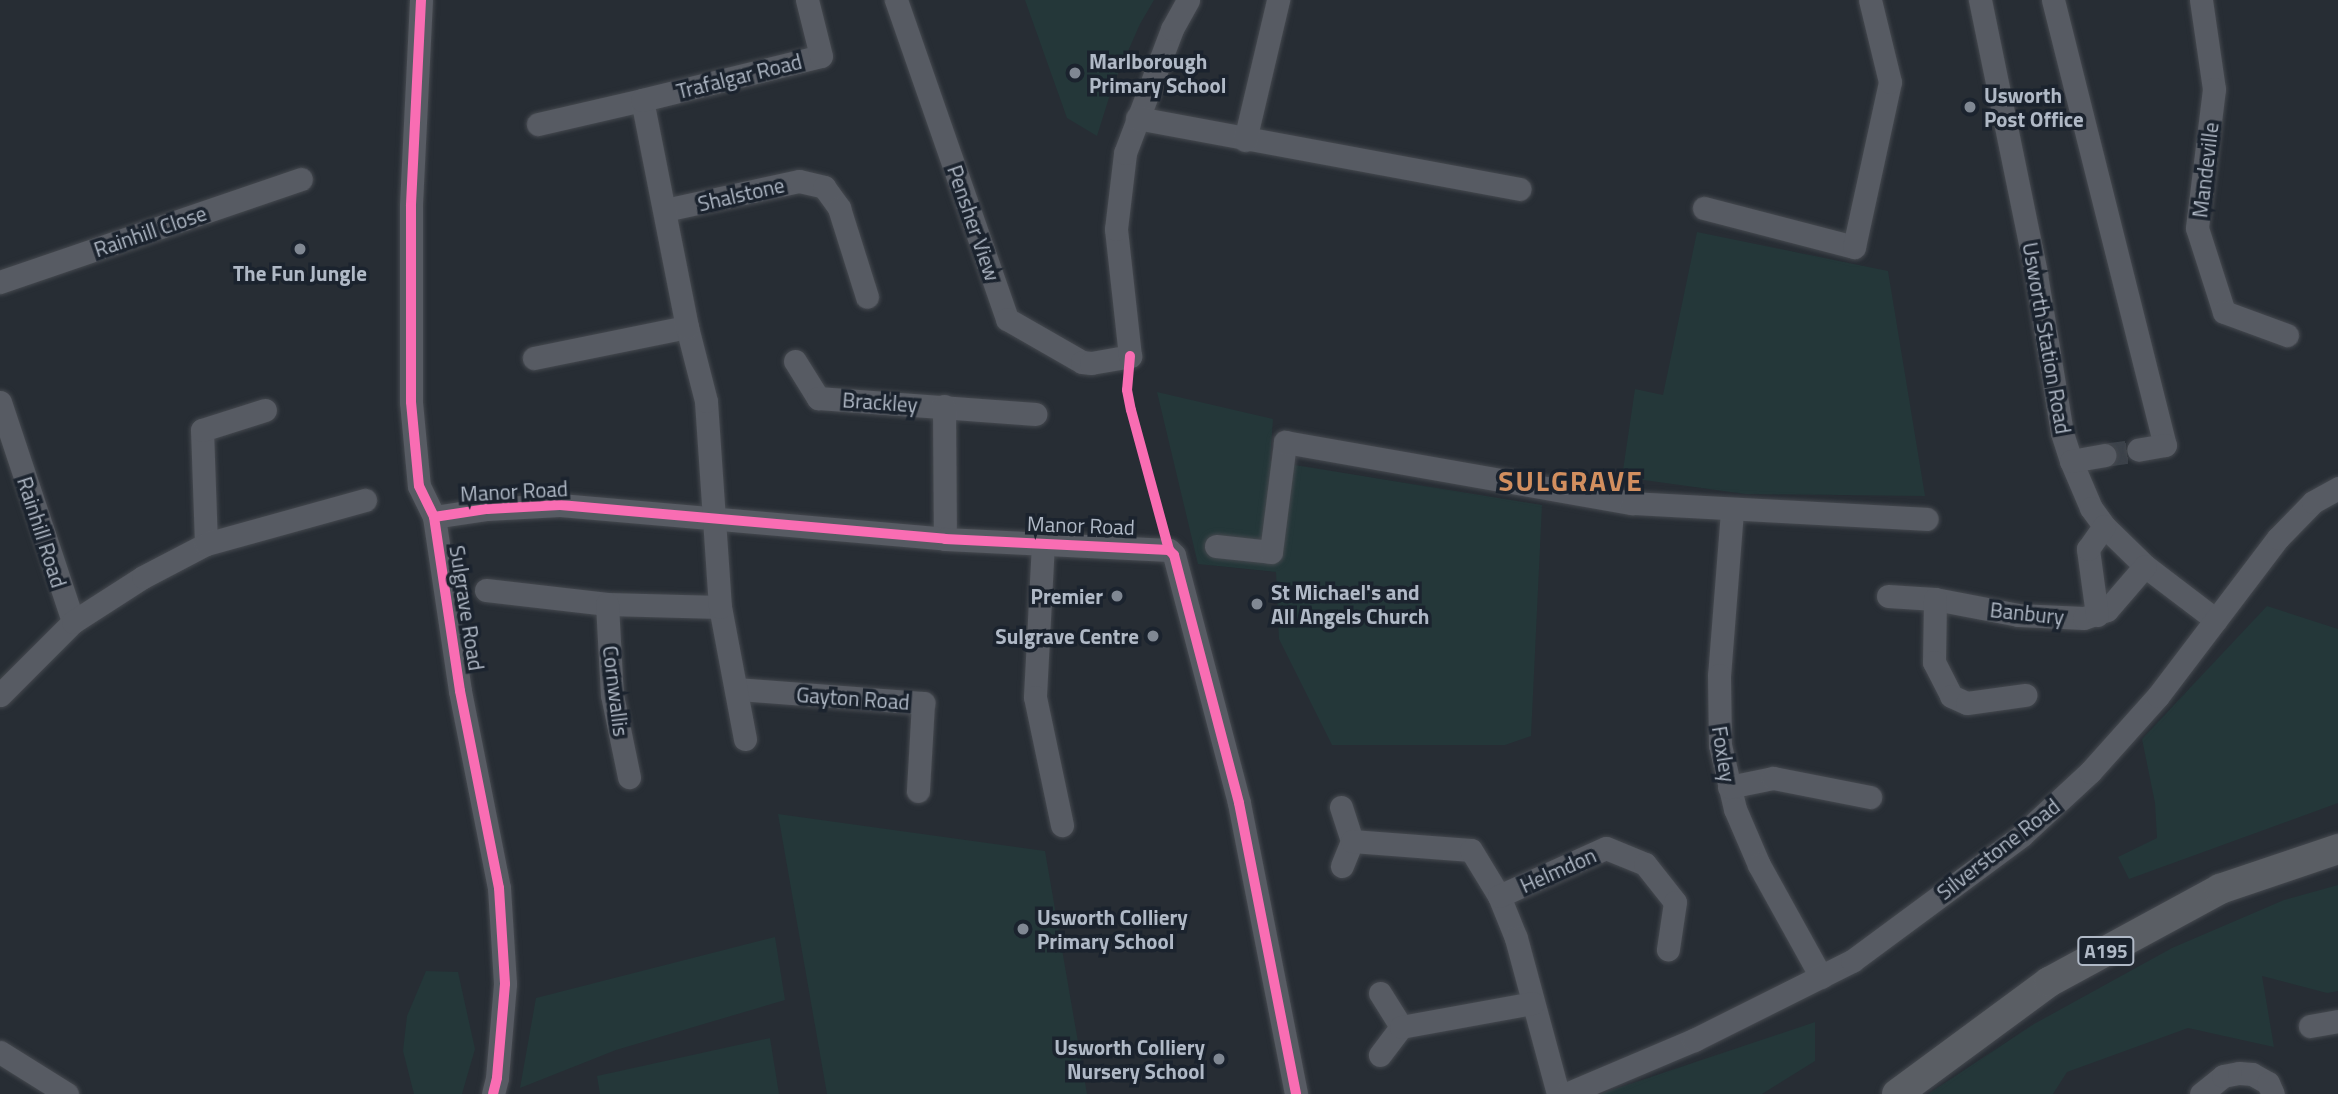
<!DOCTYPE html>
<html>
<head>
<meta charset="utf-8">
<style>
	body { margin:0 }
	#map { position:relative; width:2338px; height:1094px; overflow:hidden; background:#272d34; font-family:"Titillium Web",sans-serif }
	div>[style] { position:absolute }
	.green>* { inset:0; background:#243739 }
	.minor-tunnel>* { height:23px; margin-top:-11.5px; transform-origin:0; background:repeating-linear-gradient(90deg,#3c424a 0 23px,transparent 0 34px) }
	.roads { filter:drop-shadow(0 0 2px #45494f) drop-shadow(0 0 2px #45494f) }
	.minor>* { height:23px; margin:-11.5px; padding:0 11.5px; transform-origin:11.5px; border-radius:11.5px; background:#575b63 }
	.major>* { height:30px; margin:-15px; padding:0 15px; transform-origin:15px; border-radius:15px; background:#5a5e64 }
	.cycleway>* { height:10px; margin:-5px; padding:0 5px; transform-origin:5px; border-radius:5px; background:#f96db3 }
	.dots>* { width:19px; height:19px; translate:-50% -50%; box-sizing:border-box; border:4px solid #1b232e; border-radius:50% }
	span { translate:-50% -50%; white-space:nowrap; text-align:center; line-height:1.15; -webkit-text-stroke:7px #1b232e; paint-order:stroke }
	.shield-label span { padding:2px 5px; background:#1b232e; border:2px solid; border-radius:5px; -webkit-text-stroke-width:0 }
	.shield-label { font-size:19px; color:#b0b9c6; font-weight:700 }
	.poi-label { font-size:21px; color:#b0b9c6; font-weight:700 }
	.left { translate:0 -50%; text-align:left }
	.right { translate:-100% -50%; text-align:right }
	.street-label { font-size:21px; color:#b0b9c6 }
	.district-label { font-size:28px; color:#d28f5f; font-weight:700; letter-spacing:2px }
</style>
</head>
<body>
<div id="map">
	<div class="green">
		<i style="clip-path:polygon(1025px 0,1154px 0,1140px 24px,1113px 85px,1097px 136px,1067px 118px)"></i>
		<i style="clip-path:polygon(1697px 232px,1888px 271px,1925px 496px,1745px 494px,1622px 477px,1635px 389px,1663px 395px)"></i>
		<i style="clip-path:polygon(1157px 392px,1273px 419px,1270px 461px,1542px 505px,1531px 736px,1505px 745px,1332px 745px,1279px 639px,1276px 572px,1198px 564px)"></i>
		<i style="clip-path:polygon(2267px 606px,2338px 629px,2338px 803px,2129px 879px,2118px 857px,2157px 838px,2155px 803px,2142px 739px)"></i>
		<i style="clip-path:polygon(778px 814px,1045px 851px,1087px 1094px,827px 1094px)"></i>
		<i style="clip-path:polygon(2338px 885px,2338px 991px,2327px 993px,2262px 976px,2274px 1047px,2188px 1028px,2067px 1072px,2053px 1094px,1928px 1094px,2034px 1024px,2172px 948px,2284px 900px)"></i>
		<i style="clip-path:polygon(775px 937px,785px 1000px,616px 1050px,520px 1088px,536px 998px)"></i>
		<i style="clip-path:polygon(426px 971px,458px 972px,475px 1049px,462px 1094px,414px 1094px,403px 1051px,407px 1016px)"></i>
		<i style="clip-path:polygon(1815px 1022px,1815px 1061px,1762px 1094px,1600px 1094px)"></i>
		<i style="clip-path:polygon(770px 1038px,779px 1094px,600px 1094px,597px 1076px)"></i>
	</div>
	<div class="minor-tunnel">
		<i style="left:2104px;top:455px;width:34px;rotate:-8deg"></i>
	</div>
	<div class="roads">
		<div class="minor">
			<i style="left:421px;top:0;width:206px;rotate:92.8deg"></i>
			<i style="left:411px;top:206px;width:196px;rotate:90deg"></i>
			<i style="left:411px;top:402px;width:84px;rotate:84.6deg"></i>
			<i style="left:419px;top:486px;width:34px;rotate:64deg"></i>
			<i style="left:434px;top:517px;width:176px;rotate:81.5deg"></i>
			<i style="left:460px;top:691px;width:201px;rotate:78.8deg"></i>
			<i style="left:499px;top:888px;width:96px;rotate:86.4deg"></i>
			<i style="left:505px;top:984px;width:94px;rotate:94.9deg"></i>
			<i style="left:497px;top:1078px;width:16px;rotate:104deg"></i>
			<i style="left:896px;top:0;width:338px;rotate:70.8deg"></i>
			<i style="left:1007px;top:319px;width:86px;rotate:29.8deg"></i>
			<i style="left:1082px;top:362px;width:9px;rotate:6deg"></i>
			<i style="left:1091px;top:363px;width:40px;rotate:-10deg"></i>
			<i style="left:1130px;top:356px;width:128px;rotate:-96.3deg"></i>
			<i style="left:1116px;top:229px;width:77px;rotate:-83.2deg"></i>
			<i style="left:1125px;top:153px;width:133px;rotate:-69.2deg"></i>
			<i style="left:1172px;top:29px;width:33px;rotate:-61deg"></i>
			<i style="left:1980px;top:0;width:280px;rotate:78.4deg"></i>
			<i style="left:2036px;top:274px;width:161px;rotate:80.7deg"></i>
			<i style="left:2062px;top:433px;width:29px;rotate:72deg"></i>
			<i style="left:2071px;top:461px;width:51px;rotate:66.9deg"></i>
			<i style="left:2091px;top:508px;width:22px;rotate:54deg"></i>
			<i style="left:2104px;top:526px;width:57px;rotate:44.3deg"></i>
			<i style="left:2145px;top:566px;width:89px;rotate:37.3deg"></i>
			<i style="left:2053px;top:0;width:459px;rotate:75.9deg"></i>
			<i style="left:2165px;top:445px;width:27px;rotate:170deg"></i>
			<i style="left:2201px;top:0;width:90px;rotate:81.7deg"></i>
			<i style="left:2214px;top:89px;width:140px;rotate:97deg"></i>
			<i style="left:2197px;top:228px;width:88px;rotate:72.2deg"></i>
			<i style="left:2224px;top:312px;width:67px;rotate:20.1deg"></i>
			<i style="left:1137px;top:118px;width:389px;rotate:10.5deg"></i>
			<i style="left:538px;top:124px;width:107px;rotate:-13deg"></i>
			<i style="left:1245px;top:140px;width:144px;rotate:-76.7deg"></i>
			<i style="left:1704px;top:208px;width:155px;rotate:14.6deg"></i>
			<i style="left:1854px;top:247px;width:169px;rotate:-77.7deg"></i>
			<i style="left:1890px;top:82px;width:84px;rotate:-103.7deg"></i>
			<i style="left:665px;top:210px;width:137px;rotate:-12.2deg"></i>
			<i style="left:799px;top:181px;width:26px;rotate:13deg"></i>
			<i style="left:824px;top:187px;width:26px;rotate:54deg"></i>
			<i style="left:839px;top:208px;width:93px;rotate:72.5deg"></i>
			<i style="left:0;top:282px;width:318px;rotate:-18.9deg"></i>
			<i style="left:534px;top:358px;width:156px;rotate:-11.5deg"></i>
			<i style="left:795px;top:361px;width:44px;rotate:58.1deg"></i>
			<i style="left:818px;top:398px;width:218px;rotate:4.2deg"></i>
			<i style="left:0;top:402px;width:232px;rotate:71.6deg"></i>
			<i style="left:944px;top:406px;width:133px;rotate:89.6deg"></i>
			<i style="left:2071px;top:461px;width:34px;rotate:-10deg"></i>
			<i style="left:1732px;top:511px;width:165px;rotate:94.5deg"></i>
			<i style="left:1719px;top:675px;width:70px;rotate:89.2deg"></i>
			<i style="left:1720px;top:745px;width:66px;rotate:76.8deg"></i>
			<i style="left:1735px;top:809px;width:61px;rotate:66.8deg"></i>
			<i style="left:1759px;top:865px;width:128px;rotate:61deg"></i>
			<i style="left:434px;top:517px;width:54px;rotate:-8.6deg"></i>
			<i style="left:487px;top:509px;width:73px;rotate:-3.1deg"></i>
			<i style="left:560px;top:505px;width:386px;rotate:5deg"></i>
			<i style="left:945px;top:539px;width:224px;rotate:2.8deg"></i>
			<i style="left:1169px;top:550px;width:7px;rotate:45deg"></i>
			<i style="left:1174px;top:555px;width:256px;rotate:75.3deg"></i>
			<i style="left:1239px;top:803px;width:297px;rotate:78.9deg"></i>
			<i style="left:1043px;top:543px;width:154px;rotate:93deg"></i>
			<i style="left:1035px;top:697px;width:131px;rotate:78.1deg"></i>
			<i style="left:206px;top:544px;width:114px;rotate:-92deg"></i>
			<i style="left:202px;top:430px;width:66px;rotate:-17.6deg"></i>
			<i style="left:1216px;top:546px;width:55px;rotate:6.2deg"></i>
			<i style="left:1271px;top:552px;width:111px;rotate:-82.7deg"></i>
			<i style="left:1285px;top:442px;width:352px;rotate:10deg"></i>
			<i style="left:1632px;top:503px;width:295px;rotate:3.1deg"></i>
			<i style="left:486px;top:590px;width:122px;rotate:6.6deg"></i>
			<i style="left:607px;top:604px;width:113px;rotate:1.5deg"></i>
			<i style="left:1888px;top:596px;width:47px;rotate:3.7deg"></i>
			<i style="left:1935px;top:599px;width:85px;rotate:10.9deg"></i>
			<i style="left:2018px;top:615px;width:66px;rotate:2.6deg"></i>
			<i style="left:2084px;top:618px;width:24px;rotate:-19deg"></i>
			<i style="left:2107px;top:610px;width:58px;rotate:-49.2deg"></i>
			<i style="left:1935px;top:599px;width:63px;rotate:90.9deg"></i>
			<i style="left:1934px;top:662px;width:38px;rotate:63deg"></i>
			<i style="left:1951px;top:696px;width:17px;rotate:24deg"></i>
			<i style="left:1967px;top:703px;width:59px;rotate:-7.9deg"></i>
			<i style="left:607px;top:604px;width:91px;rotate:86.9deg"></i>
			<i style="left:612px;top:695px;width:84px;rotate:78.3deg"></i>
			<i style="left:2097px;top:615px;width:67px;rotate:-97.8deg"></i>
			<i style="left:2088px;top:549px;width:28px;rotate:-55deg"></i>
			<i style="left:737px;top:689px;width:187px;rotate:4.3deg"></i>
			<i style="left:923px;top:703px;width:88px;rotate:93.3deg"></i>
			<i style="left:0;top:695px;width:103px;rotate:-45deg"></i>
			<i style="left:73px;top:622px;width:83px;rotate:-32.7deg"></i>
			<i style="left:143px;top:577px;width:71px;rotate:-27.6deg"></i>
			<i style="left:206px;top:544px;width:165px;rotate:-15.5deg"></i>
			<i style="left:745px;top:739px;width:134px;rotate:-100.7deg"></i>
			<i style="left:720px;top:607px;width:206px;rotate:-93.9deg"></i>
			<i style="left:706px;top:401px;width:76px;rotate:-104.4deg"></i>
			<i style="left:687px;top:327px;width:231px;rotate:-101.2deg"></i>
			<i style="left:642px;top:100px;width:184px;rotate:-13.8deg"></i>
			<i style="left:821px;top:56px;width:58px;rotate:-104deg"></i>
			<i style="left:1729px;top:787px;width:45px;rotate:-11.6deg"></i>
			<i style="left:1773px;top:778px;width:99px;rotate:11.1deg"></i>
			<i style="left:1341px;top:807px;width:36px;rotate:72deg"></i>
			<i style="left:1352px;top:841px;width:27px;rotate:112deg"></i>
			<i style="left:1352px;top:841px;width:119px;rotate:4.3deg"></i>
			<i style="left:1471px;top:850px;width:54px;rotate:58.7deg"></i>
			<i style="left:1499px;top:896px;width:45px;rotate:68deg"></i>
			<i style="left:1516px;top:938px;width:162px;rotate:74.9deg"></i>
			<i style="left:1499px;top:896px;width:117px;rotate:-24.2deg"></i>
			<i style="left:1606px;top:848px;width:42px;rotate:22.3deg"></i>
			<i style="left:1645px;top:864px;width:48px;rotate:51.7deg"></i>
			<i style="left:1675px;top:902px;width:48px;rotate:98.5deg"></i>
			<i style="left:1380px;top:993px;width:40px;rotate:58deg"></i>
			<i style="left:1401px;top:1027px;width:35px;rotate:127deg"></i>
			<i style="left:2310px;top:1026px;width:28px;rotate:-10deg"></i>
			<i style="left:1401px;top:1027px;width:134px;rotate:-10.3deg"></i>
			<i style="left:0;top:1052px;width:79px;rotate:32.1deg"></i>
			<i style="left:1566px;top:1094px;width:139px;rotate:-22.9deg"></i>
			<i style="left:1694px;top:1040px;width:177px;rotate:-26.6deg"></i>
			<i style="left:1852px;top:961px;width:212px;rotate:-36.5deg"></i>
			<i style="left:2022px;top:835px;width:93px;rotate:-42.8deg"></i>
			<i style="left:2090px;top:772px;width:102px;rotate:-48.2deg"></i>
			<i style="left:2158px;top:696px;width:198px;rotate:-52.8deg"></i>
			<i style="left:2278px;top:538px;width:50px;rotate:-45.8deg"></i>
			<i style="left:2313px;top:502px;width:29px;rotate:-29deg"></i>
			<i style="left:2201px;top:1094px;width:28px;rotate:-39deg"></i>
			<i style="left:2223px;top:1076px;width:16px;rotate:-11deg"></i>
			<i style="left:2239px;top:1073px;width:13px;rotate:4deg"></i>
			<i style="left:2252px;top:1074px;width:18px;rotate:29deg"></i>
			<i style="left:2268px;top:1083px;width:12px;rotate:66deg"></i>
		</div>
		<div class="major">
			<i style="left:1897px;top:1094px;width:189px;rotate:-36.4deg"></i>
			<i style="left:2049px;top:982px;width:195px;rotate:-28.5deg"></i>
			<i style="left:2220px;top:889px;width:125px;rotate:-18.7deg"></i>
		</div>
	</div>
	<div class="cycleway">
		<i style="left:421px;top:0;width:206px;rotate:92.8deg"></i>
		<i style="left:411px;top:206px;width:196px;rotate:90deg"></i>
		<i style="left:411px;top:402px;width:84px;rotate:84.6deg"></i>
		<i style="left:419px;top:486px;width:34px;rotate:64deg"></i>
		<i style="left:434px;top:517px;width:176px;rotate:81.5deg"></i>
		<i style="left:460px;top:691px;width:201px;rotate:78.8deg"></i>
		<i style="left:499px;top:888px;width:96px;rotate:86.4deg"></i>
		<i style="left:505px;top:984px;width:94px;rotate:94.9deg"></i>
		<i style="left:497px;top:1078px;width:16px;rotate:104deg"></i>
		<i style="left:1130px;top:356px;width:34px;rotate:95deg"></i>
		<i style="left:1127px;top:390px;width:20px;rotate:79deg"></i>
		<i style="left:1131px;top:410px;width:145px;rotate:74.8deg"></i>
		<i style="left:434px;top:517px;width:54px;rotate:-8.6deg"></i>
		<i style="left:487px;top:509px;width:73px;rotate:-3.1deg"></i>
		<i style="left:560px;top:505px;width:386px;rotate:5deg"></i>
		<i style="left:945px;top:539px;width:224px;rotate:2.8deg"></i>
		<i style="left:1169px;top:550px;width:7px;rotate:45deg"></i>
		<i style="left:1174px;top:555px;width:256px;rotate:75.3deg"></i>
		<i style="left:1239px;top:803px;width:297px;rotate:78.9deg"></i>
	</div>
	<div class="dots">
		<i style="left:1075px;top:73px;background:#808893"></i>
		<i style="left:1970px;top:107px;background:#808893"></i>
		<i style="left:300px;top:249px;background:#808893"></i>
		<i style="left:1117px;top:596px;background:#808893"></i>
		<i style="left:1257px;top:604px;background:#808893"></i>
		<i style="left:1153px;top:636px;background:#808893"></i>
		<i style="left:1023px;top:929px;background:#808893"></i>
		<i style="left:1219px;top:1059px;background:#808893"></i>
	</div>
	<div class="shield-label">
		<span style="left:2106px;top:951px">A195</span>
	</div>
	<div class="poi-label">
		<span class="left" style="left:1089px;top:73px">Marlborough<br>Primary School</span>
		<span class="left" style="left:1984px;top:107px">Usworth<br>Post Office</span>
		<span style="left:300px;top:273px">The Fun Jungle</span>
		<span class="left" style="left:1271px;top:604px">St Michael's and<br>All Angels Church</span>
		<span class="right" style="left:1103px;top:596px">Premier</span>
		<span class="right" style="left:1139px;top:636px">Sulgrave Centre</span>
		<span class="left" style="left:1037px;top:929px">Usworth Colliery<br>Primary School</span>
		<span class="right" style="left:1205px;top:1059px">Usworth Colliery<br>Nursery School</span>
	</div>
	<div class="street-label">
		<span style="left:739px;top:76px;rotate:-14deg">Trafalgar Road</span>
		<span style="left:2205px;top:170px;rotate:-83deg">Mandeville</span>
		<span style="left:741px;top:194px;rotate:-13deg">Shalstone</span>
		<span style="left:974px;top:223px;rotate:71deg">Pensher View</span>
		<span style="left:150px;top:231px;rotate:-19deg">Rainhill Close</span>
		<span style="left:2047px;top:338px;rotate:80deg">Usworth Station Road</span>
		<span style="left:880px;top:402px;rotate:4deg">Brackley</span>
		<span style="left:514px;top:491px;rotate:-3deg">Manor Road</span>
		<span style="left:1081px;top:525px;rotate:2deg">Manor Road</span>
		<span style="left:42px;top:532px;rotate:72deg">Rainhill Road</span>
		<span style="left:467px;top:608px;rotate:81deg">Sulgrave Road</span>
		<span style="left:2027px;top:613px;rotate:6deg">Banbury</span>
		<span style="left:616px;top:691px;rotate:83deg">Cornwallis</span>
		<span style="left:853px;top:698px;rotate:4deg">Gayton Road</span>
		<span style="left:1724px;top:754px;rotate:81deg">Foxley</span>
		<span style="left:1998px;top:849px;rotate:-38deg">Silverstone Road</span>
		<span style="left:1558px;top:870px;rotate:-24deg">Helmdon</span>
	</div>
	<div class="district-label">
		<span style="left:1571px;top:481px">SULGRAVE</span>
	</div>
</div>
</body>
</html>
